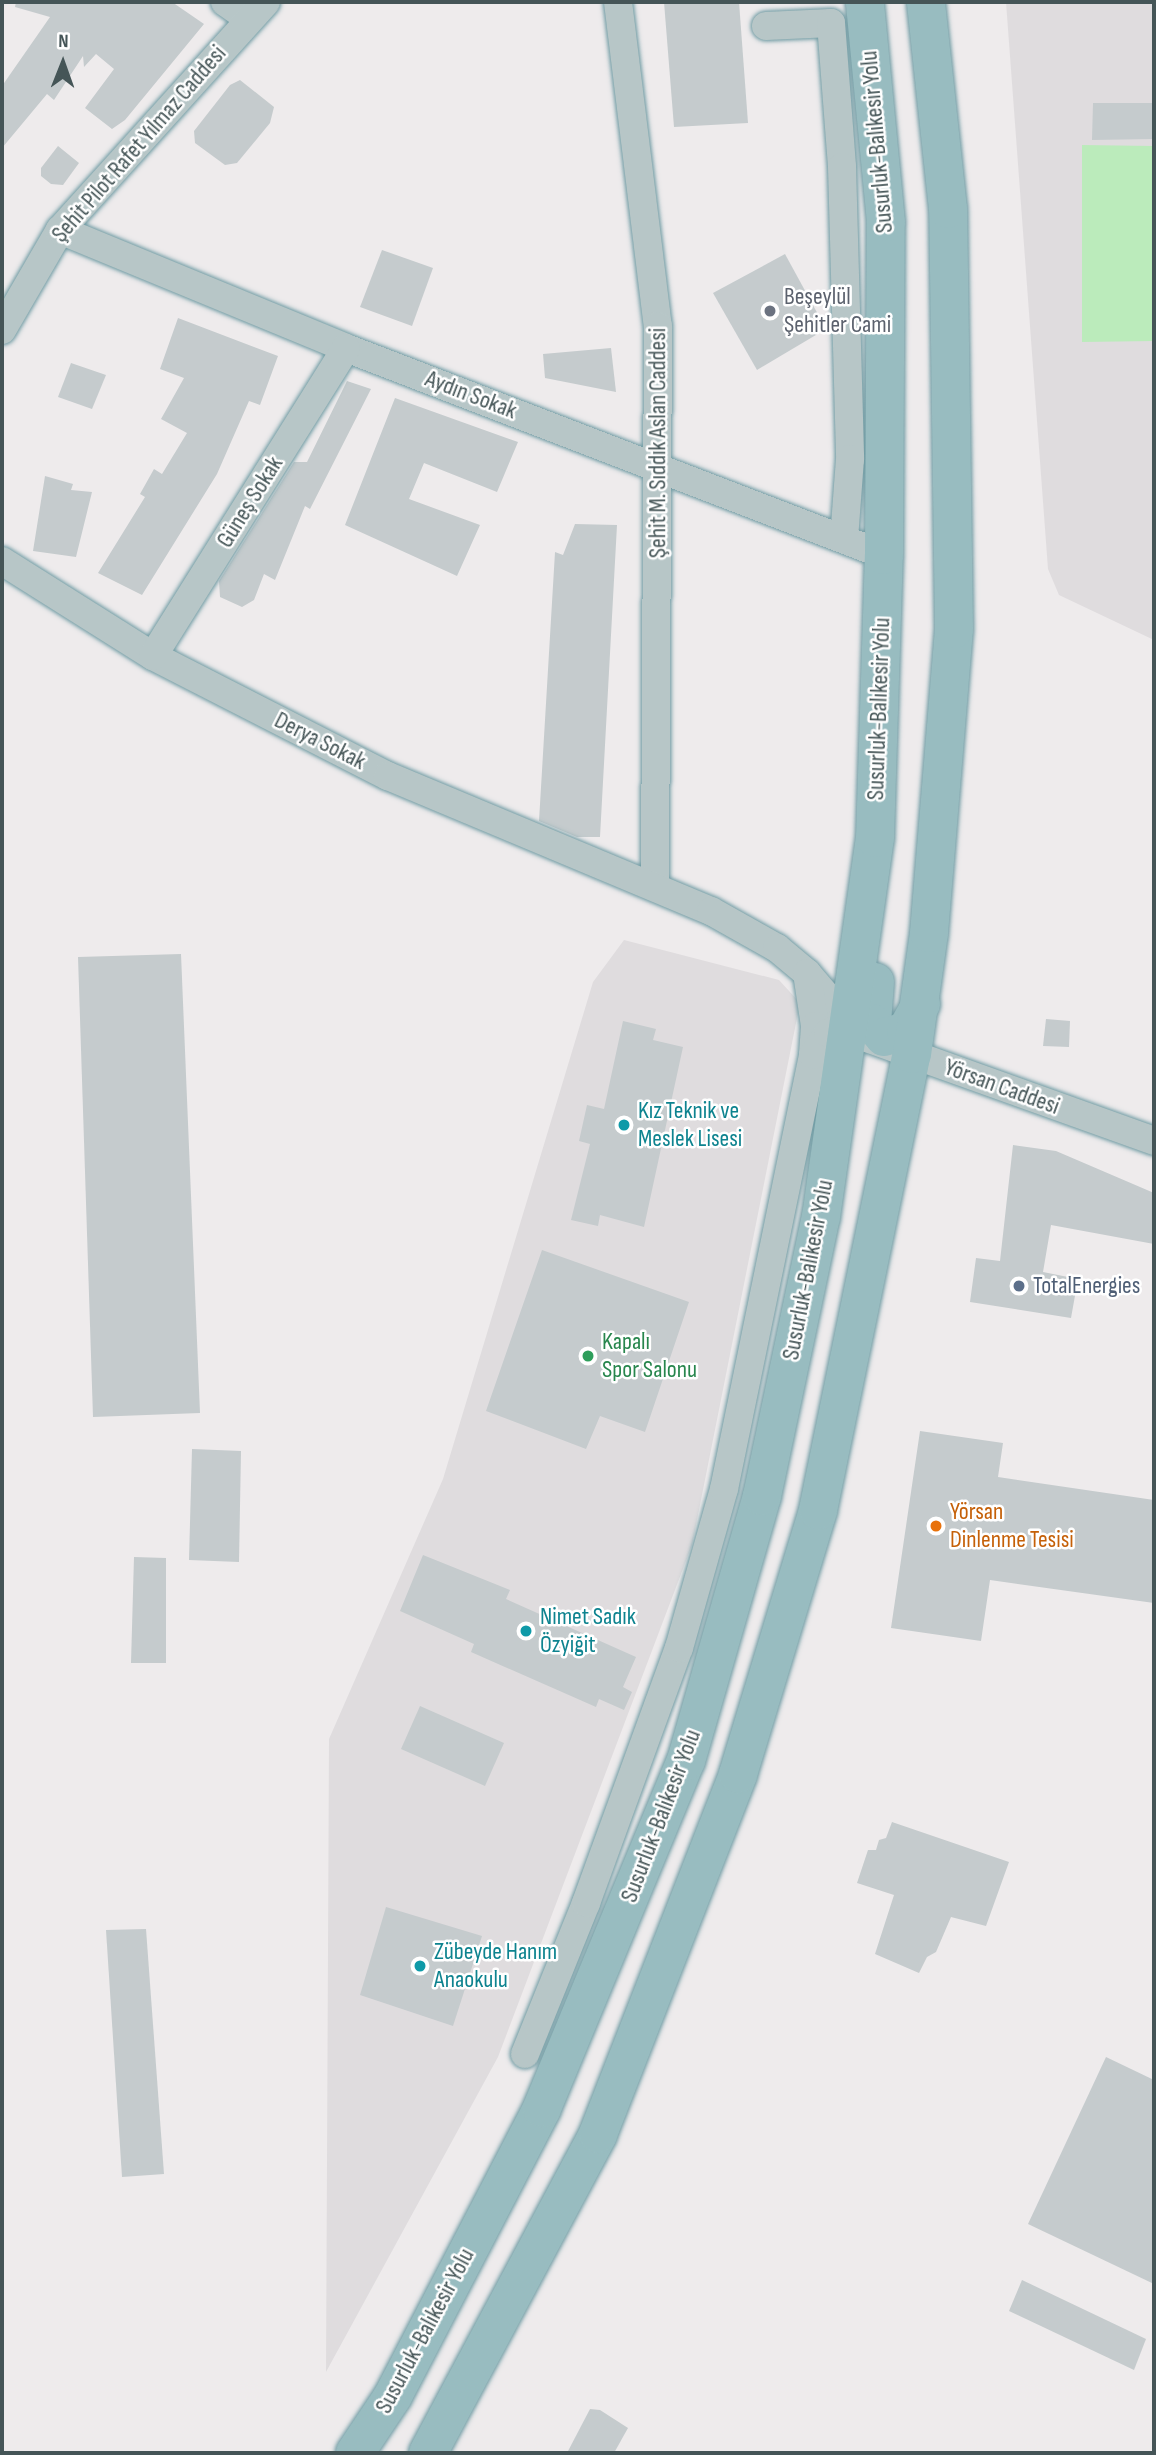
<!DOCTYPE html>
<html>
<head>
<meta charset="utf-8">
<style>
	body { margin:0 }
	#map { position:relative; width:1156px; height:2455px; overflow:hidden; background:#eeebec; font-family:"Sofia Sans Condensed",sans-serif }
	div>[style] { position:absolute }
	.education>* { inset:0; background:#dfdcde }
	.green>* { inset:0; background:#bbebbb }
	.building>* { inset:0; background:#c5cbcd }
	.roads { filter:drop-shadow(0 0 2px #719ca4) drop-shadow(0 0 2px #719ca4) }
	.minor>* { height:28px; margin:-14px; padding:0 14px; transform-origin:14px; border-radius:14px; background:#b7c6c7 }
	.trunk>* { height:38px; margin:-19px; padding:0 19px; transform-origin:19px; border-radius:19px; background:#98bcc0 }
	.dots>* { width:19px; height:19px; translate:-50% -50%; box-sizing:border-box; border:4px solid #fff; border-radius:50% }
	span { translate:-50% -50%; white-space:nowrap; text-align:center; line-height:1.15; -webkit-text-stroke:5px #fff; paint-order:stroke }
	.street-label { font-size:24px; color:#455557 }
	.worship-label { font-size:24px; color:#5b616d }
	.left { translate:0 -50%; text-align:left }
	.culture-label { font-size:24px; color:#0d838f }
	.service-label { font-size:24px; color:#4e5e75 }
	.leisure-label { font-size:24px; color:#27864d }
	.food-label { font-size:24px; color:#c56008 }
	.frame { position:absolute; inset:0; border:4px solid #455557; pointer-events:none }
	.north { position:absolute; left:28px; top:28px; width:70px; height:70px; -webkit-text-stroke:5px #fff; paint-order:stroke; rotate:1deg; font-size:19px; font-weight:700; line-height:28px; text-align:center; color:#455557 }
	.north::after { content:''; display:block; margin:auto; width:24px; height:32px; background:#455557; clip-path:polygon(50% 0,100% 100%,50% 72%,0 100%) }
</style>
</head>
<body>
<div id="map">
	<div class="education">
		<i style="clip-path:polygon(1006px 2px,1154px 2px,1154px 640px,1059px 595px,1048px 569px)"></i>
		<i style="clip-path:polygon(624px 940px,779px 980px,800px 1003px,692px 1545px,498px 2057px,326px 2372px,329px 1739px,443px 1479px,593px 982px)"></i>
	</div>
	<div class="green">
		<i style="clip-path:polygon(1082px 145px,1154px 146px,1154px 341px,1082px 342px)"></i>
	</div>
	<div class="building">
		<i style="clip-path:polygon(16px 2px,172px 2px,204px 24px,125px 120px,112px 129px,85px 108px,114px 69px,96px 54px,84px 67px,83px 56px,54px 100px,47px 94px,2px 148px,2px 86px,50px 17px,15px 7px)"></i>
		<i style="clip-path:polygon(664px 2px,739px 2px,748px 123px,674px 127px)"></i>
		<i style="clip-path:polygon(240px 80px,274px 107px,270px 123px,237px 163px,225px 165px,195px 143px,194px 131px,230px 85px)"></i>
		<i style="clip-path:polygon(1093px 103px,1154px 103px,1154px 139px,1092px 140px)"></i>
		<i style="clip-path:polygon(58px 146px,79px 163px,63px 185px,51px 184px,41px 176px,41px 168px)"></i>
		<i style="clip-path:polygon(382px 250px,433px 268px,412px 326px,360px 307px)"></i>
		<i style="clip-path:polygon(785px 254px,826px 329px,757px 370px,713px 293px)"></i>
		<i style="clip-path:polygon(178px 318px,278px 356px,260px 405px,249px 401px,217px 474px,142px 595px,98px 573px,145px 497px,140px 494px,154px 469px,162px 474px,187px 433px,161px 419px,184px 378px,160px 369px)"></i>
		<i style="clip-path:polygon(611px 348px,616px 392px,545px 378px,543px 354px)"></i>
		<i style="clip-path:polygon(71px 363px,106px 375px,92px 409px,58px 397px)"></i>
		<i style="clip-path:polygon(347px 381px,371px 389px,310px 509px,305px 506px,275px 580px,264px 574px,254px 600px,242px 607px,220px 597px,219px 581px,294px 462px,307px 462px)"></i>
		<i style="clip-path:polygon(395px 398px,518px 442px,497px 492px,424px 463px,409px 499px,480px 525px,457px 576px,345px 525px)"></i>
		<i style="clip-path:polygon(45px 476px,73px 484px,71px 490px,92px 492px,76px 557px,33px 551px)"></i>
		<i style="clip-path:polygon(575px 524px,617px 525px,600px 837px,577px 837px,539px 821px,555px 552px,563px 555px)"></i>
		<i style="clip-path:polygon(181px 954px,200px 1413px,93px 1417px,78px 957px)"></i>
		<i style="clip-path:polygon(1046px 1019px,1070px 1021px,1069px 1047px,1043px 1046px)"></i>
		<i style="clip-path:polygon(623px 1021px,656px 1029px,653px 1040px,683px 1047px,644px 1227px,600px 1215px,598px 1226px,571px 1220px,590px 1144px,579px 1141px,587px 1105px,604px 1109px)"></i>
		<i style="clip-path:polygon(1013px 1145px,1056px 1151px,1154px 1193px,1154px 1244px,1051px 1225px,1043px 1272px,1078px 1279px,1071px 1318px,970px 1302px,976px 1258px,1000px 1261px)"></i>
		<i style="clip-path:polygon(542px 1250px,689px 1302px,645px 1432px,600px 1416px,586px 1449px,486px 1411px)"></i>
		<i style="clip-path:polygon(920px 1431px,1003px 1443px,998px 1477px,1154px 1500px,1154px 1603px,990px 1580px,981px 1641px,891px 1628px)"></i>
		<i style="clip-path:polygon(192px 1449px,241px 1451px,239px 1562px,189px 1560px)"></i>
		<i style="clip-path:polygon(423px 1555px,510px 1590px,506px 1599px,636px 1657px,623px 1687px,632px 1692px,624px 1710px,599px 1699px,596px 1707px,471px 1652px,474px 1644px,400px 1611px)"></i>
		<i style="clip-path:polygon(134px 1557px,166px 1558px,166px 1663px,131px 1663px)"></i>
		<i style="clip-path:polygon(420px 1706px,504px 1743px,485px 1786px,401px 1749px)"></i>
		<i style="clip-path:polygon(892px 1822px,1009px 1862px,986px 1926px,951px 1917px,936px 1952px,927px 1957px,919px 1973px,875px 1954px,894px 1895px,857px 1883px,868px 1850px,876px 1850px,879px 1840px,886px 1838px)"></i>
		<i style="clip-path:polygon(386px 1907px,482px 1936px,453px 2026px,360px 1995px)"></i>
		<i style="clip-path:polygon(146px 1929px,164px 2174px,122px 2177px,106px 1930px)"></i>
		<i style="clip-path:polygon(1106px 2057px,1154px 2080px,1154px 2284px,1028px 2224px)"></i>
		<i style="clip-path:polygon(1022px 2280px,1146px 2339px,1134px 2370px,1009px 2311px)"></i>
		<i style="clip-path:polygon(590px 2409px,600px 2410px,628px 2428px,614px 2453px,567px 2453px)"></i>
	</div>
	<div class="roads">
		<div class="minor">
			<i style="left:225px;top:2px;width:28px;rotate:35deg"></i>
			<i style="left:618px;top:2px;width:326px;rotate:83deg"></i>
			<i style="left:658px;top:326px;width:561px;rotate:90.31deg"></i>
			<i style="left:766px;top:26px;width:65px;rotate:-2.6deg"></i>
			<i style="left:831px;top:23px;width:144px;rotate:85.6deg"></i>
			<i style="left:842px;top:167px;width:292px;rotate:88.4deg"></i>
			<i style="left:850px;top:459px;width:79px;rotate:94.3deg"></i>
			<i style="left:60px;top:230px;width:309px;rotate:22.4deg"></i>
			<i style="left:346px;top:348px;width:576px;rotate:21.04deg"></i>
			<i style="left:2px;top:330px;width:116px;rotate:-59.9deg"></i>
			<i style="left:60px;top:230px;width:307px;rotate:-47.9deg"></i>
			<i style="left:2px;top:561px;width:178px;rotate:32.2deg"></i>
			<i style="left:153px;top:656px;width:264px;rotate:27.1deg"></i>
			<i style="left:388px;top:776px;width:350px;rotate:22.7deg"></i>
			<i style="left:711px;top:911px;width:76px;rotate:29.3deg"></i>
			<i style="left:777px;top:948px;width:39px;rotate:40deg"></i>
			<i style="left:807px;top:973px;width:55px;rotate:49.4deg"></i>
			<i style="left:843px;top:1015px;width:18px;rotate:68deg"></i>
			<i style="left:153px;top:656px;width:363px;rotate:-57.9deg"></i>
			<i style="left:807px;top:973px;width:54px;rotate:81.4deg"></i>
			<i style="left:815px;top:1026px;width:29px;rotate:94deg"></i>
			<i style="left:525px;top:2054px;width:163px;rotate:-68deg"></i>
			<i style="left:586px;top:1903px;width:271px;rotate:-70deg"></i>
			<i style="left:679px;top:1648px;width:165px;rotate:-74.2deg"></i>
			<i style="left:724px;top:1489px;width:443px;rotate:-78.4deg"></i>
			<i style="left:813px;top:1055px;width:27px;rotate:-56deg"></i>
			<i style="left:828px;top:1033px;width:22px;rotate:-3deg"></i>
			<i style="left:850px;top:1032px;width:323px;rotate:19.7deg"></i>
		</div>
		<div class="trunk">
			<i style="left:875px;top:982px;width:41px;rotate:94.2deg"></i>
			<i style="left:872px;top:1023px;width:18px;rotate:49deg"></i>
			<i style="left:884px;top:1037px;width:23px;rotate:-15deg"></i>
			<i style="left:906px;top:1031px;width:31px;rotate:-61deg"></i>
			<i style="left:355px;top:2453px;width:69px;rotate:-56.3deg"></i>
			<i style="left:393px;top:2396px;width:324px;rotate:-62.6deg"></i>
			<i style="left:542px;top:2108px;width:376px;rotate:-67.5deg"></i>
			<i style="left:686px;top:1761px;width:276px;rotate:-74deg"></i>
			<i style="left:762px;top:1496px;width:285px;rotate:-78.1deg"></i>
			<i style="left:821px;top:1217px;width:383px;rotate:-81.9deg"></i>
			<i style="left:875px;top:838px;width:283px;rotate:-88.2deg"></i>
			<i style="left:884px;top:555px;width:333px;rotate:-89.7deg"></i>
			<i style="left:886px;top:222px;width:221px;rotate:-95.5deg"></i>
			<i style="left:428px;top:2453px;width:361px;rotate:-61.9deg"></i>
			<i style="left:598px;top:2134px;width:386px;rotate:-68.7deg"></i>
			<i style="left:738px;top:1774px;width:276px;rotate:-73.1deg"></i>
			<i style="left:818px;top:1510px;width:466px;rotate:-78.4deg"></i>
			<i style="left:912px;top:1054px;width:122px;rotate:-82deg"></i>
			<i style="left:929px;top:933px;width:305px;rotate:-85.3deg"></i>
			<i style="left:954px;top:629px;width:420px;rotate:-90.8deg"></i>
			<i style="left:948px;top:209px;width:208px;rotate:-96.1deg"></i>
		</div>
	</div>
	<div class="dots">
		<i style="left:770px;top:311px;background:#6b7280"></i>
		<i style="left:624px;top:1125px;background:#0f9aa8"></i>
		<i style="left:1019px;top:1286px;background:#5c6f8a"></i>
		<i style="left:588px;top:1356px;background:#2e9e5b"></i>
		<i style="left:936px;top:1526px;background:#e8710a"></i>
		<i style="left:526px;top:1631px;background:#0f9aa8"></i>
		<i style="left:420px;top:1966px;background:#0f9aa8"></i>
	</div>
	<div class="street-label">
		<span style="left:877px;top:142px;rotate:-95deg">Susurluk-Balıkesir Yolu</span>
		<span style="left:139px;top:144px;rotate:-49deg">Şehit Pilot Rafet Yılmaz Caddesi</span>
		<span style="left:471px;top:395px;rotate:21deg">Aydın Sokak</span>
		<span style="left:658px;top:443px;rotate:-90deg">Şehit M. Sıddık Aslan Caddesi</span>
		<span style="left:250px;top:502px;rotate:-58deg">Güneş Sokak</span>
		<span style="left:879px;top:709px;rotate:-88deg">Susurluk-Balıkesir Yolu</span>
		<span style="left:320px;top:741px;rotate:27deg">Derya Sokak</span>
		<span style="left:1002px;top:1087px;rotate:20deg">Yörsan Caddesi</span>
		<span style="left:808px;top:1270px;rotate:-79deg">Susurluk-Balıkesir Yolu</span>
		<span style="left:661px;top:1816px;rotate:-69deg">Susurluk-Balıkesir Yolu</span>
		<span style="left:425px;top:2331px;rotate:-62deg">Susurluk-Balıkesir Yolu</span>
	</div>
	<div class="worship-label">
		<span class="left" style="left:784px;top:311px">Beşeylül<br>Şehitler Cami</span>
	</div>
	<div class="culture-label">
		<span class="left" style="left:638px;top:1125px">Kız Teknik ve<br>Meslek Lisesi</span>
		<span class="left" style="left:540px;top:1631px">Nimet Sadık<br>Özyiğit</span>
		<span class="left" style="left:434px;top:1966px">Zübeyde Hanım<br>Anaokulu</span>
	</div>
	<div class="service-label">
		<span class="left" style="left:1033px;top:1286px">TotalEnergies</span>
	</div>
	<div class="leisure-label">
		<span class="left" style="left:602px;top:1356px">Kapalı<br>Spor Salonu</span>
	</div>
	<div class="food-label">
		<span class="left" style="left:950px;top:1526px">Yörsan<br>Dinlenme Tesisi</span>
	</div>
	<div class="frame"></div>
	<div class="north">N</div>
</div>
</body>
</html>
